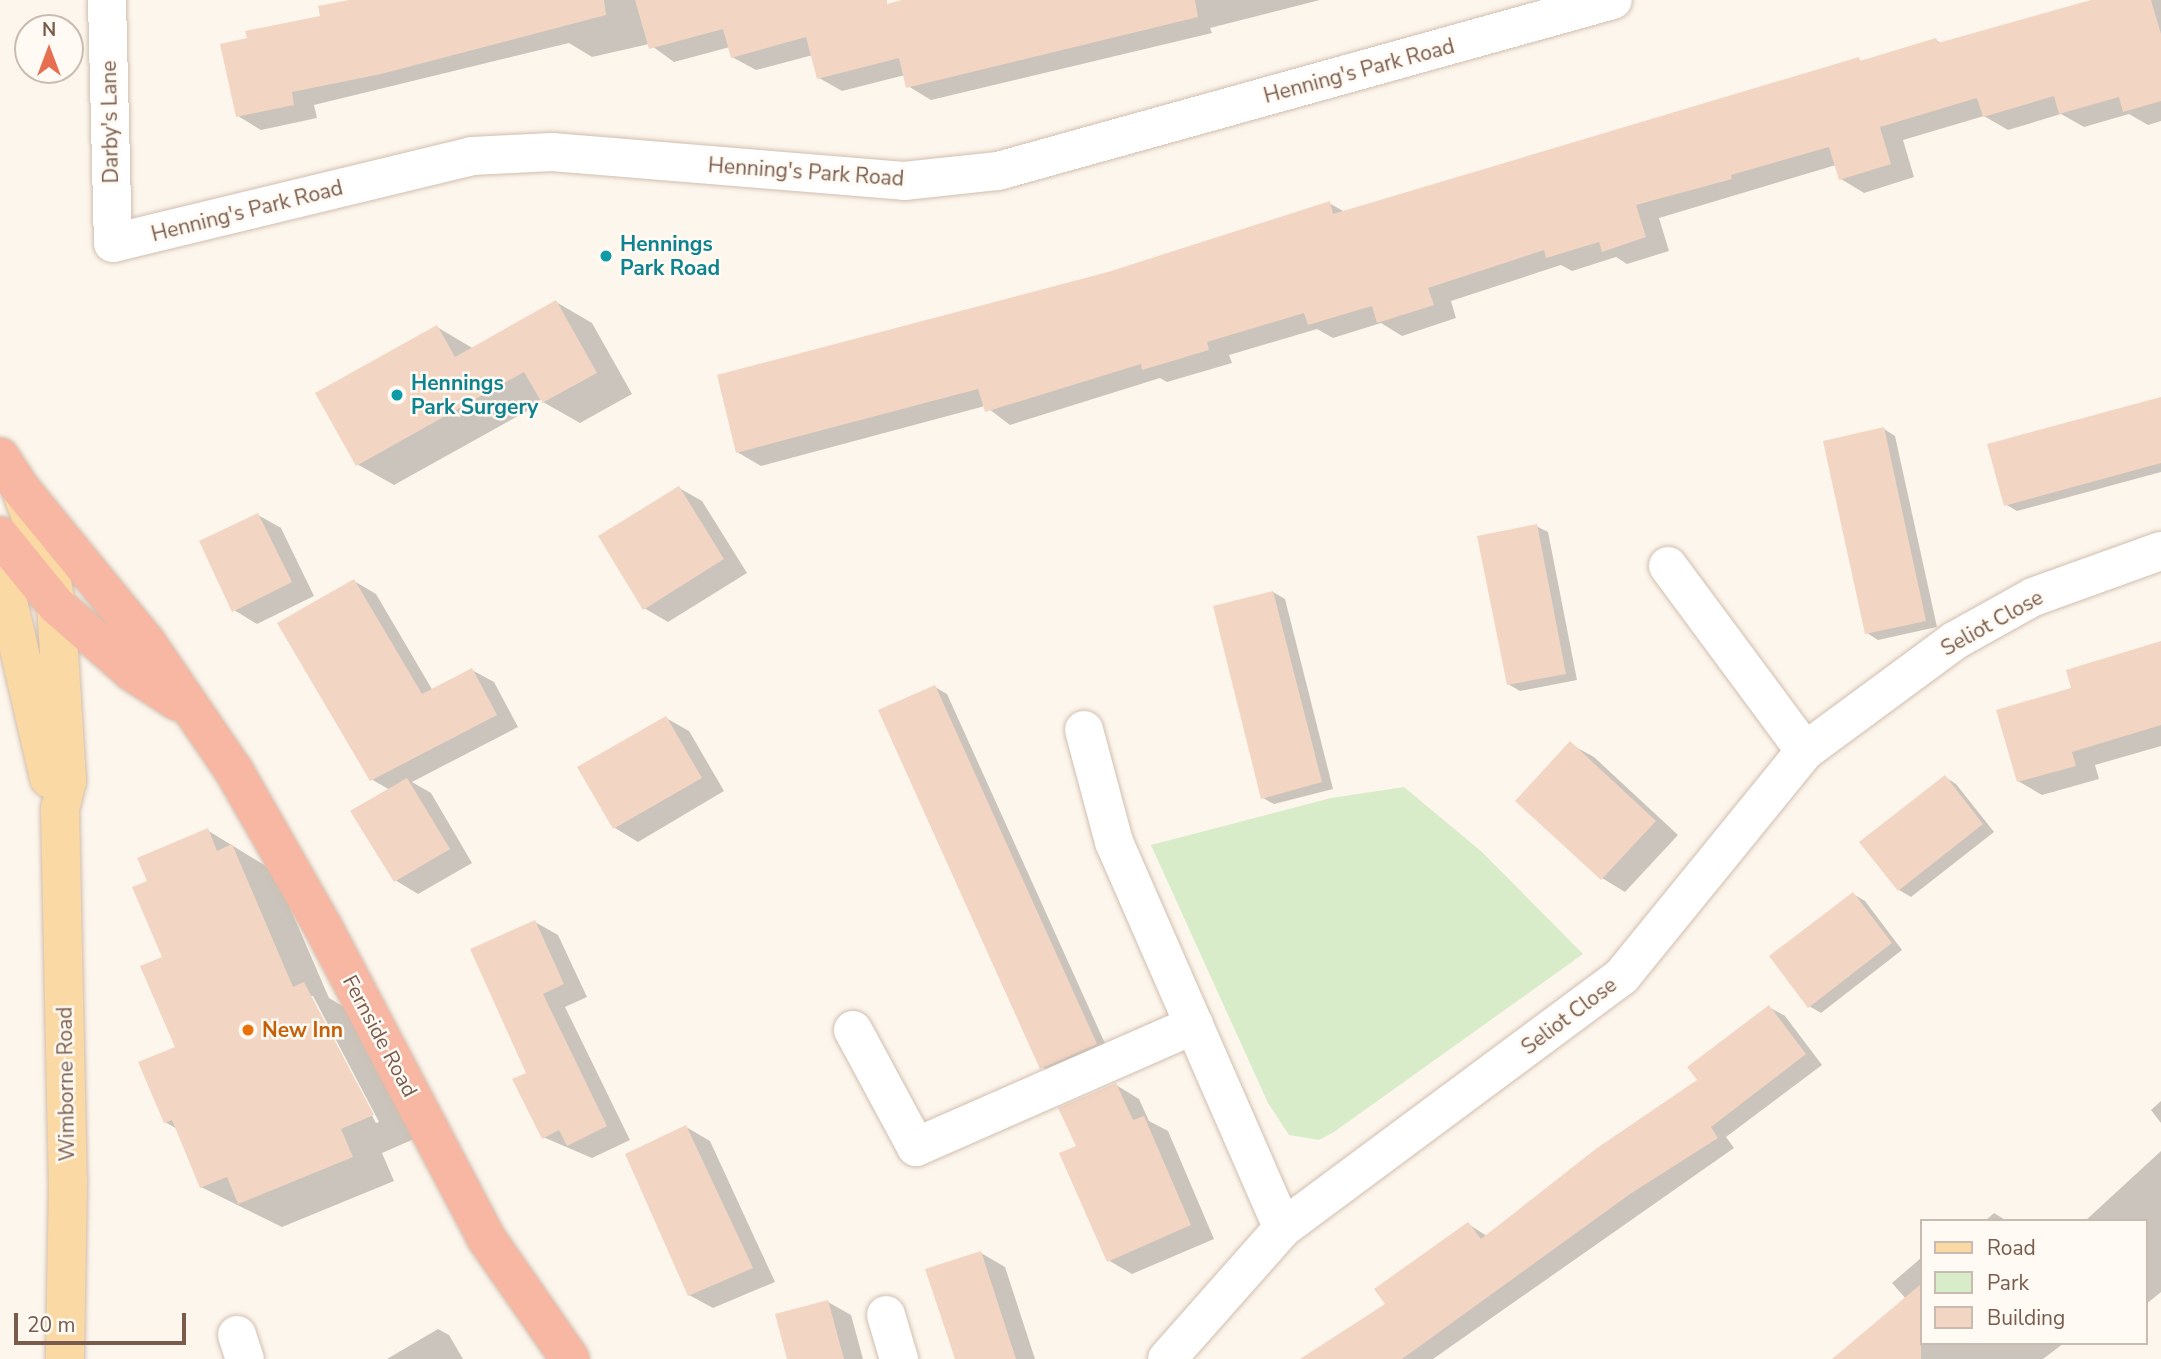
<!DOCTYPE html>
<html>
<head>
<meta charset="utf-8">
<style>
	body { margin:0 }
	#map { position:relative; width:2161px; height:1359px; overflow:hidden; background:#fdf6ec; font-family:"Nunito Sans",sans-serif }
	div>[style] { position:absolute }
	.green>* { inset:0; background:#d8ecc9 }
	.shadow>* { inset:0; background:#0003 }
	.building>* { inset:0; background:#f3d5c3 }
	.roads { filter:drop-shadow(0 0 2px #d1beb0) drop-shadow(0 0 2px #d1beb0) }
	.minor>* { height:38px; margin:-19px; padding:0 19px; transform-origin:19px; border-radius:19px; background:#fff }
	.major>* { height:38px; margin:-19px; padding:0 19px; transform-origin:19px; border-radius:19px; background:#fbd9a5 }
	.highway>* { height:38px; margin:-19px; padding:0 19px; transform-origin:19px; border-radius:19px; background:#f7b7a3 }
	.dots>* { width:19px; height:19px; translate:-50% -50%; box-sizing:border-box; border:4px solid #fffaf3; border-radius:50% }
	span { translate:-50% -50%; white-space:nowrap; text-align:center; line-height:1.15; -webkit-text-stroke:5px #fffaf3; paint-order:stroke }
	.street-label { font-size:21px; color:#7a5c4d }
	.culture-label { font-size:21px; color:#0d838f; font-weight:700 }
	.left { translate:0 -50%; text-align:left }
	.food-label { font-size:21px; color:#c56008; font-weight:700 }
	.legend { position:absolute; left:1920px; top:1219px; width:228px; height:126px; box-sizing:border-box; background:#fffaf3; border:2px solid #cabbb1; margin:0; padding:9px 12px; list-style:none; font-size:21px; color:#7a5c4d }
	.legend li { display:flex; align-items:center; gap:14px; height:35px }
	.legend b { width:35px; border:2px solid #cabbb1 }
	.north { position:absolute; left:14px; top:14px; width:70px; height:70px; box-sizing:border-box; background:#fffaf3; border:2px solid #cabbb1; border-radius:50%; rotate:0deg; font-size:19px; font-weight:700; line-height:28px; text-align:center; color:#7a5c4d }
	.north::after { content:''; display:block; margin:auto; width:24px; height:32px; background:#e76f51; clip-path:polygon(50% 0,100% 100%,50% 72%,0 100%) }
	.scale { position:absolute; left:14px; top:1313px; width:172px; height:32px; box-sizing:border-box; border:4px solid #7a5c4d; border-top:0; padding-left:9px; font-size:21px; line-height:24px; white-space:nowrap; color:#7a5c4d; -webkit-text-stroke:5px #fffaf3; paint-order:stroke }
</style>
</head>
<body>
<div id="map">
	<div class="green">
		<i style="clip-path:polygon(1404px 787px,1482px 852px,1583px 954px,1334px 1132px,1319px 1140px,1289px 1135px,1268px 1103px,1151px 845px,1331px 798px)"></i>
	</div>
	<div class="shadow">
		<i style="clip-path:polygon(353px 0,876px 0,878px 8px,909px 0,1320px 0,1210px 28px,1212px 33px,931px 100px,908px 86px,905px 75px,842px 91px,819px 78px,813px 55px,756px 70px,732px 57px,730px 47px,674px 62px,649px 44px,592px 57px,569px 43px,314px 105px,317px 118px,261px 130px,238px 116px,322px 17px)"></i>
		<i style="clip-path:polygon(2103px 0,2161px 0,2161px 121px,2148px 125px,2129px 114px,2084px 127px,2061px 114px,2008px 130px,1984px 116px,1903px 140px,1914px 177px,1864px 193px,1841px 179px,1836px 165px,1659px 218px,1669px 251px,1627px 264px,1616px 257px,1572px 271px,1561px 265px,1451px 301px,1456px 318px,1402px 336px,1381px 323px,1333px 338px,1317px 329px,1229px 355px,1232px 363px,1167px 382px,1160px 378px,1010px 425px,985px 406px,761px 466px,737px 452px,1108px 274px,1329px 203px,1345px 212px,1858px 59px,1863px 62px,1936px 40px,1942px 44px)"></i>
		<i style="clip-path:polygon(556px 302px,592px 323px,632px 394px,580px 423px,543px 402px,394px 485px,357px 464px,437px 327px,474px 349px)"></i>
		<i style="clip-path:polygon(2161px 398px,2161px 472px,2017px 511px,2005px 504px)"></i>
		<i style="clip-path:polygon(1884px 429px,1895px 436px,1937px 627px,1878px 640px,1867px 633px)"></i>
		<i style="clip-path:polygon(679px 488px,702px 501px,747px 573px,668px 622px,644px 608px)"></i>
		<i style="clip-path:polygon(258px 515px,281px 528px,314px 596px,257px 624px,234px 610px)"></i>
		<i style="clip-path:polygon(1536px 526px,1548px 532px,1577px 680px,1520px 691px,1508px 684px)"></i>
		<i style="clip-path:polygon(354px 581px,376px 594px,433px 691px,472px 670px,494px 682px,518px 727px,412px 782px,431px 793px,472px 863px,418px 894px,395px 880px,390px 790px,371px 779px)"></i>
		<i style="clip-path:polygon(1273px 592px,1285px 599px,1333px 789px,1274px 804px,1263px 798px)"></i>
		<i style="clip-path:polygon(2161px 643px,2161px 746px,2095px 765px,2099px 779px,2042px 795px,2018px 781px,2073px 689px)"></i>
		<i style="clip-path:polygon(935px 687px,947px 694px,1108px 1050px,1053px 1074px,1042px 1067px)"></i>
		<i style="clip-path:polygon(666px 718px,689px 731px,724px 791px,638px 842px,615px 828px)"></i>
		<i style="clip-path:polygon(1570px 744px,1594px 757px,1678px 835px,1625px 892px,1602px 878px)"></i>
		<i style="clip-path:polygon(1945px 777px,1956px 784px,1994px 832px,1911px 897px,1899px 890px)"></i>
		<i style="clip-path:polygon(evenodd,207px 830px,274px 871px,329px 998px,346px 1008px,414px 1139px,382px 1153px,394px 1181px,282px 1227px,201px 1187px,177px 1129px,165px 1122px,177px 1048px,150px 882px,207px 830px,309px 996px,313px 996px,379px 1122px,376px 1123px,309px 996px)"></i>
		<i style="clip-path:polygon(1853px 894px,1865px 901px,1902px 950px,1821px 1013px,1809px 1006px)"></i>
		<i style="clip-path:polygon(535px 922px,558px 935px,587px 997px,565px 1007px,630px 1140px,592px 1158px,543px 1137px,529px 1074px)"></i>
		<i style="clip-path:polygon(1769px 1007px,1785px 1016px,1822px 1065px,1726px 1137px,1734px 1148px,1433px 1359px,1313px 1359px,1388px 1305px,1468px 1224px,1487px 1236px,1700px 1081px)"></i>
		<i style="clip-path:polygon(1116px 1085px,1139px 1099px,1149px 1121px,1168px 1131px,1214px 1239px,1132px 1274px,1108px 1260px,1078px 1147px)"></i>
		<i style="clip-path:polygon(2161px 1101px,2161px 1123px,2151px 1110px)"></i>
		<i style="clip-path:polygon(686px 1127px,710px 1141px,775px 1282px,713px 1308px,689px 1295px)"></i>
		<i style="clip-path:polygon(2161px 1151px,2161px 1292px,2145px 1305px,2145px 1221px,2085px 1221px)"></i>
		<i style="clip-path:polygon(1994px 1213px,2007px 1221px,1985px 1221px)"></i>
		<i style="clip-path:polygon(981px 1253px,1005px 1267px,1035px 1359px,957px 1359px)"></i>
		<i style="clip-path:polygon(1921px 1258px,1921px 1343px,2064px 1343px,2043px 1359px,1834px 1359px,1906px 1299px,1892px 1283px)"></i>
		<i style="clip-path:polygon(828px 1302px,851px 1315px,863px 1359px,789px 1359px)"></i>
		<i style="clip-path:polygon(438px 1329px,449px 1335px,463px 1359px,387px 1359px)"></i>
	</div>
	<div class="building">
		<i style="clip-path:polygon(349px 0,604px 0,606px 15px,381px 74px,292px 92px,294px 105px,236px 117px,220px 44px,247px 38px,245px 31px,320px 16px,318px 6px)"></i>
		<i style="clip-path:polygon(635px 0,887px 0,887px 4px,902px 0,1195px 0,1198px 17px,906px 88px,899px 58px,817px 79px,806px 37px,731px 58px,723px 29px,649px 49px)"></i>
		<i style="clip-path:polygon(2091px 0,2151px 0,2161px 34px,2161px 101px,2123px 112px,2119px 97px,2059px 114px,2054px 96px,1983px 117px,1977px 98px,1880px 127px,1891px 164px,1839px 180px,1829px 147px,1731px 175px,1732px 179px,1636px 205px,1646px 237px,1602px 252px,1599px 242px,1546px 258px,1544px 250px,1428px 288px,1434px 305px,1377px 323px,1372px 306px,1308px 325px,1304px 313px,1207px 342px,1209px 350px,1142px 370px,1141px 364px,985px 412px,978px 389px,736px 453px,717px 375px,1108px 272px,1330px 201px,1333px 214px,1859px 57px,1860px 61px,1936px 38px,1938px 43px)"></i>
		<i style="clip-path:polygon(556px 300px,597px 373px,542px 403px,524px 372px,356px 466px,315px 393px,437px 325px,455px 357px)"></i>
		<i style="clip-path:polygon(2161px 397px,2161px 463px,2004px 506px,1987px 444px)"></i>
		<i style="clip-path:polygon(1884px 427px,1926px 621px,1865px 634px,1823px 441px)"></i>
		<i style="clip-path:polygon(679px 486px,724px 559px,643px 610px,598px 536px)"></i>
		<i style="clip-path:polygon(258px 513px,292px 582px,232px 612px,199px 541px)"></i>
		<i style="clip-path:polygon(1537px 524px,1566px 674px,1507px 685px,1477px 536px)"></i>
		<i style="clip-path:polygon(354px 579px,422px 694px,472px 668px,497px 715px,370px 781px,277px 623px)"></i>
		<i style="clip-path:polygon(1273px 591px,1322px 782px,1261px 799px,1213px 606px)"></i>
		<i style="clip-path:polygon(2161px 641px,2161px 725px,2072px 752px,2076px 766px,2017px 782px,1996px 710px,2071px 688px,2066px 670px)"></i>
		<i style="clip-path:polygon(935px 685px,1097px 1044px,1040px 1069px,878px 710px)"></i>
		<i style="clip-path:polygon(666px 716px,702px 778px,613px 829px,577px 767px)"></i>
		<i style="clip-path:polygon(1570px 741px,1656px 821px,1601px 880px,1515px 801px)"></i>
		<i style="clip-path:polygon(1945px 775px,1983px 824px,1898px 891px,1859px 842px)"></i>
		<i style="clip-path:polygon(407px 778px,450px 849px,394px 882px,350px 811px)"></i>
		<i style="clip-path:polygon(208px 828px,217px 851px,232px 844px,293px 987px,304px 982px,374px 1115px,341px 1129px,353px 1157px,238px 1204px,227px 1177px,200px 1188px,172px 1120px,164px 1123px,138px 1062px,175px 1047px,140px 966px,162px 957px,132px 887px,147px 881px,137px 858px)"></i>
		<i style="clip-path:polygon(1853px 892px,1892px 943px,1808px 1008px,1769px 956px)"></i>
		<i style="clip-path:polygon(535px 920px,564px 984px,543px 994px,607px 1126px,567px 1146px,559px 1130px,542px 1139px,512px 1079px,526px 1073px,470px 949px)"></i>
		<i style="clip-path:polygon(1769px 1005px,1806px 1054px,1711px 1127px,1718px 1138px,1630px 1194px,1402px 1359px,1300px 1359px,1385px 1304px,1374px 1289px,1468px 1222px,1481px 1239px,1597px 1148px,1697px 1080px,1687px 1067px)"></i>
		<i style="clip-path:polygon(1116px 1083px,1133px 1120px,1144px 1116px,1191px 1225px,1107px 1262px,1059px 1153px,1076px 1146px,1058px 1108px)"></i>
		<i style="clip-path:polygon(686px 1125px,753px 1268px,688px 1296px,625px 1154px)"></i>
		<i style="clip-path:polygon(981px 1251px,1016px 1359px,955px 1359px,925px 1269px)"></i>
		<i style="clip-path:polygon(1921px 1284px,1921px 1359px,1832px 1359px)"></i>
		<i style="clip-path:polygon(828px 1300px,844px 1359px,787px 1359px,775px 1314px)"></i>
	</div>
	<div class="roads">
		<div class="minor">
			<i style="left:107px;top:0;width:243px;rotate:88.6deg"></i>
			<i style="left:113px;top:243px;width:369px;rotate:-13.6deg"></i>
			<i style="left:472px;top:156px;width:80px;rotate:-2.9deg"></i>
			<i style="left:552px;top:152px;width:353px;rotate:4.7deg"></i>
			<i style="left:904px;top:181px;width:95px;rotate:-6.1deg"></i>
			<i style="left:998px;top:171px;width:638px;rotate:-15.54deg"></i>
			<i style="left:1668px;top:566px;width:230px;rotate:53.5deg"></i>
			<i style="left:1084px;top:730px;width:116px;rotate:75deg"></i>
			<i style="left:1114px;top:842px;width:421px;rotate:66.4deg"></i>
			<i style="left:853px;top:1030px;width:133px;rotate:61.7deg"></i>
			<i style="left:916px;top:1147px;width:304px;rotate:-23.7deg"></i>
			<i style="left:886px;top:1315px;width:46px;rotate:73.5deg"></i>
			<i style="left:237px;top:1335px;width:25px;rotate:72deg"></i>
			<i style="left:1167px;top:1359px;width:175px;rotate:-48.5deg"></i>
			<i style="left:1283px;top:1228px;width:422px;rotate:-36.6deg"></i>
			<i style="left:1622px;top:976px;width:290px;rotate:-50.9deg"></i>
			<i style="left:1805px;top:751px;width:185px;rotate:-36.4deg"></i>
			<i style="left:1954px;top:641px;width:90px;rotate:-29.1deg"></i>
			<i style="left:2033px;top:597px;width:136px;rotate:-19.8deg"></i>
		</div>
		<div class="major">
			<i style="left:23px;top:496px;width:74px;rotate:69.4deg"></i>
			<i style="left:49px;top:565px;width:41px;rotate:80.1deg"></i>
			<i style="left:56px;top:605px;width:176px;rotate:86.4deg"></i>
			<i style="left:67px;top:781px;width:29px;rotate:104deg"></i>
			<i style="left:60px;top:809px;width:372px;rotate:88.8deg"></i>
			<i style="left:68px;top:1181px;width:178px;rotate:91deg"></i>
			<i style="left:0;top:567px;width:217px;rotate:76.9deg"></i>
		</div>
		<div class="highway">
			<i style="left:0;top:457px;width:37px;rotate:57deg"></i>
			<i style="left:20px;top:488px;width:199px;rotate:50.7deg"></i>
			<i style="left:146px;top:642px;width:156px;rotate:55.7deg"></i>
			<i style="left:234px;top:771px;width:182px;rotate:60.3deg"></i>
			<i style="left:324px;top:929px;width:349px;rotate:62.3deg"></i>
			<i style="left:486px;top:1238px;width:147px;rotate:55.2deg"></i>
			<i style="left:0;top:536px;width:89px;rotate:50.9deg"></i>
			<i style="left:56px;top:605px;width:100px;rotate:41.3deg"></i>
			<i style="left:131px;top:671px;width:55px;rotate:33.1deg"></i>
		</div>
	</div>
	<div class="dots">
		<i style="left:606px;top:256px;background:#0f9aa8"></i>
		<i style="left:397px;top:395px;background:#0f9aa8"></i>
		<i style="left:248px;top:1030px;background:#e8710a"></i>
	</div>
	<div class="street-label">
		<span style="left:1359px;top:71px;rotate:-15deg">Henning's Park Road</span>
		<span style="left:110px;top:122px;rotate:-91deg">Darby's Lane</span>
		<span style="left:806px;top:172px;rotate:4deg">Henning's Park Road</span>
		<span style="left:247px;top:211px;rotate:-14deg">Henning's Park Road</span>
		<span style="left:1992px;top:623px;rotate:-29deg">Seliot Close</span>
		<span style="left:1569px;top:1016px;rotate:-37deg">Seliot Close</span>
		<span style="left:380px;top:1036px;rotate:62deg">Fernside Road</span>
		<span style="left:66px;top:1084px;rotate:-91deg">Wimborne Road</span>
	</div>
	<div class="culture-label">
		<span class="left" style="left:620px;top:256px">Hennings<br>Park Road</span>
		<span class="left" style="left:411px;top:395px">Hennings<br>Park Surgery</span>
	</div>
	<div class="food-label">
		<span class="left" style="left:262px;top:1030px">New Inn</span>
	</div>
	<ul class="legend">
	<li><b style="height:9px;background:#fbd9a5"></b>Road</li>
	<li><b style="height:19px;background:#d8ecc9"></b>Park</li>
	<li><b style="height:19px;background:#f3d5c3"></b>Building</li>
	</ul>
	<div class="north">N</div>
	<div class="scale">20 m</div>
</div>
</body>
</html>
